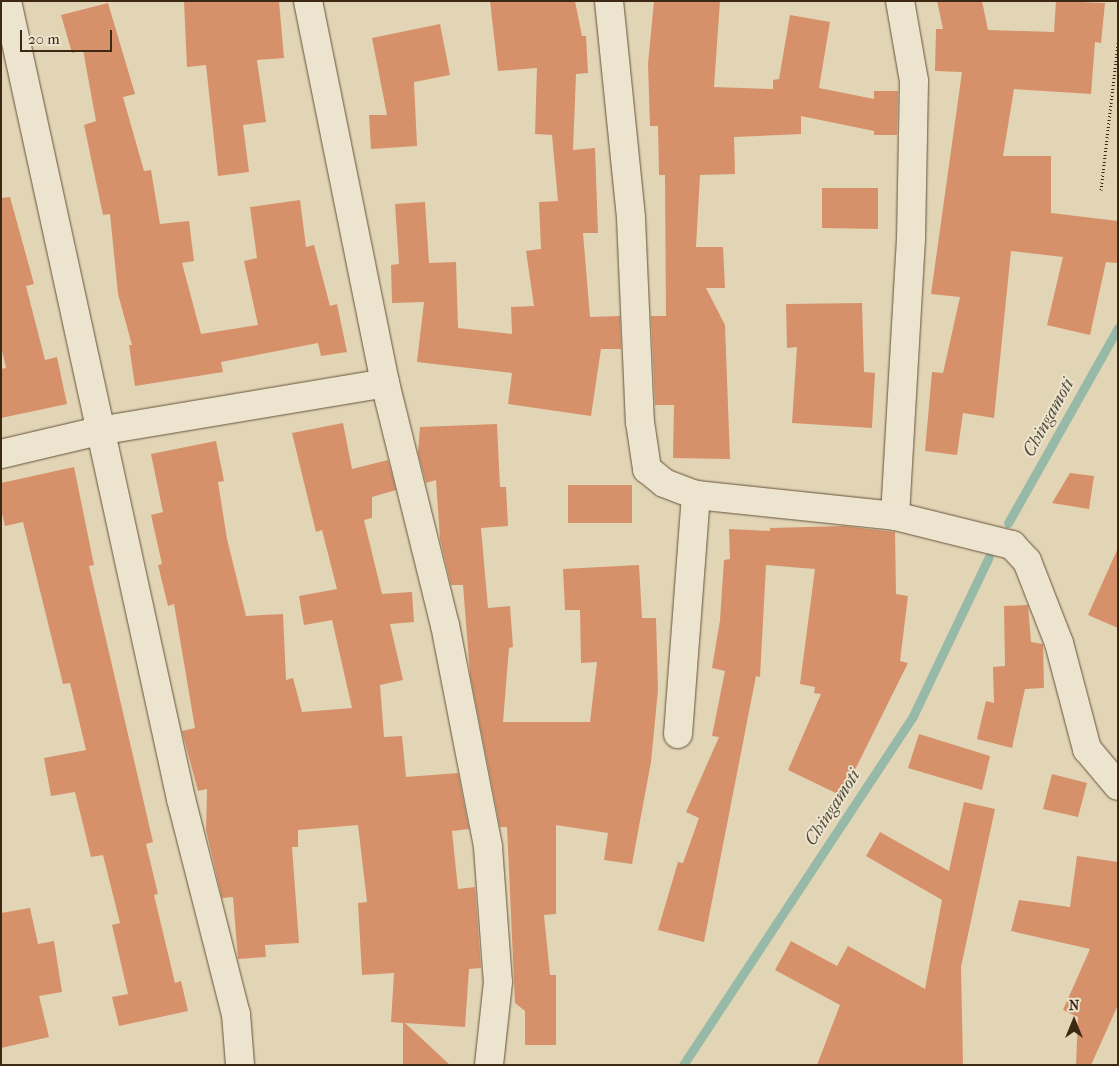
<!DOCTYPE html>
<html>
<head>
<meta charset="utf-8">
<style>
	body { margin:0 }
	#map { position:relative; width:1119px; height:1066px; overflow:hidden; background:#e2d5b5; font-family:"IM FELL French Canon",serif }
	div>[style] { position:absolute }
	.stream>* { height:9px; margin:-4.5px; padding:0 4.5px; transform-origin:4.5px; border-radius:4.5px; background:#96b9a8 }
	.building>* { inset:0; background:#d6916b }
	.path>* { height:3px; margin-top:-1.5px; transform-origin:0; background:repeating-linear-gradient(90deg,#3c2813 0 1px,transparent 0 3.5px) }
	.roads { filter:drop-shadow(0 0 1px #66533c) drop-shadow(0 0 1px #66533c) }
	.street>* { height:28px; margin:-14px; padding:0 14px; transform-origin:14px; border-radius:14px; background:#ece4cf }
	span { translate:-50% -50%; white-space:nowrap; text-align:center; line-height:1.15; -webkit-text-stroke:4px #ece4cf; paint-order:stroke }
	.water-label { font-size:18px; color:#524c38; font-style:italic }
	.frame { position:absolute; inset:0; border:2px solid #3c2813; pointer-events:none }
	.north { position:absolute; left:1049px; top:996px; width:50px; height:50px; -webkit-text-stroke:4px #ece4cf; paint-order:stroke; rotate:0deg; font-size:14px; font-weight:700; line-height:20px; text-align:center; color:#3c2813 }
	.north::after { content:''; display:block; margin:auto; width:18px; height:22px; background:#3c2813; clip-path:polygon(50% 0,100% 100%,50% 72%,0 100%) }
	.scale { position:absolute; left:20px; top:30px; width:92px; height:22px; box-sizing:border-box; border:2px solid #3c2813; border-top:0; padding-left:6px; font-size:15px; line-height:18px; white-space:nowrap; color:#3c2813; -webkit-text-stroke:4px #ece4cf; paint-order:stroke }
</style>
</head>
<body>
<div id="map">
	<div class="stream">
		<i style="left:1008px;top:523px;width:224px;rotate:-60.6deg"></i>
		<i style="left:683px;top:1065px;width:418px;rotate:-56.6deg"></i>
		<i style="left:913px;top:716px;width:176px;rotate:-64.5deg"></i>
	</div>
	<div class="building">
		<i style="clip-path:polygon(184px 1px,279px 1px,284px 58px,257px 60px,266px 122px,243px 125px,249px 172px,218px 176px,206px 65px,187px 67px)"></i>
		<i style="clip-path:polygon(490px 1px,575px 1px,582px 36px,586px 36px,588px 73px,576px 74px,573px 150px,595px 148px,598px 233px,583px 233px,590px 317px,620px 316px,621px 349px,601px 349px,591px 416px,508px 404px,512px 373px,417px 362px,424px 302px,392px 303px,391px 265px,399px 264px,395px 204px,425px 202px,429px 263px,456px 262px,458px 328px,512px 334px,511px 307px,534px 306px,526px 251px,541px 249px,539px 202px,558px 201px,552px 135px,535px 134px,537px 68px,498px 71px)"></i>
		<i style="clip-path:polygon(654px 1px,720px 1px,714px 87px,773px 89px,773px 80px,779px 79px,790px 15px,830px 22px,819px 88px,874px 99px,874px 91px,898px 91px,897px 135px,874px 135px,874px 131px,801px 116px,801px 134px,734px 137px,735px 174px,700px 175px,696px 247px,723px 247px,725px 288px,706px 288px,725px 325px,730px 459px,673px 458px,674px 405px,655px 405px,651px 316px,666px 316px,665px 175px,659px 175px,658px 126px,650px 126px,648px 64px)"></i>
		<i style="clip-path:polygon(937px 1px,982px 1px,988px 30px,1054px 32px,1056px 1px,1105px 3px,1101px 43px,1095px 42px,1091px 94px,1014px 89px,1003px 156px,1051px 156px,1051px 213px,1118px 221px,1118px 263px,1106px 262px,1090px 335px,1047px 325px,1063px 257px,1011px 251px,994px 418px,963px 413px,957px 455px,925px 451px,932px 372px,943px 373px,960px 297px,931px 294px,962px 72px,935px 71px,936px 29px,943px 29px)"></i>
		<i style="clip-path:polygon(108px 3px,135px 94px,123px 97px,144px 171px,151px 170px,160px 224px,189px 221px,194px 261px,182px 263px,201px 334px,258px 325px,244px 261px,257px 258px,250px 207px,300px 200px,306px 247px,314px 245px,330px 306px,337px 304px,347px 352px,321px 356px,318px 343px,221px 362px,223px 372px,135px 386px,129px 345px,132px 345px,118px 294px,110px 214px,103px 215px,84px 125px,96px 121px,83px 50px,72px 53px,61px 15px)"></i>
		<i style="clip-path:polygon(440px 24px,450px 75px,414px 82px,417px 146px,371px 149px,369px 115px,387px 115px,372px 38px)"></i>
		<i style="clip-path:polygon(822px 188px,878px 188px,878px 229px,822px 228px)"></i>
		<i style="clip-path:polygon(10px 197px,34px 284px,26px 286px,45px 360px,57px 357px,67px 404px,1px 418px,1px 369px,6px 368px,1px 346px,1px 198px)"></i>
		<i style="clip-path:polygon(862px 303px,864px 372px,875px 373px,872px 428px,792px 423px,797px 347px,787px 348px,786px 304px)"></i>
		<i style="clip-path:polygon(343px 423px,352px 469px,388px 460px,396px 490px,372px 497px,372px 518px,364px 520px,382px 594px,412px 592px,414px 622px,390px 624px,403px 680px,380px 685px,384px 737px,402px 736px,406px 777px,458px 773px,469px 829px,452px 831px,458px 889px,475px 887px,481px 968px,469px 969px,465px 1027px,405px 1023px,450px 1065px,403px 1065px,403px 1023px,391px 1022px,394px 973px,362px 975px,358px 903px,367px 902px,358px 825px,298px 830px,298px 847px,292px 847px,299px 943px,265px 945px,266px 957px,238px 959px,233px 897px,222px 898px,206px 830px,207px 789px,198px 791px,182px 731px,195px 728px,174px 604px,168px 606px,158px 565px,162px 564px,151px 515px,163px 512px,151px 454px,216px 441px,224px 481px,218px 482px,227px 539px,246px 616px,283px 614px,286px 680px,293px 678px,302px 712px,352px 708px,332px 620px,304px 625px,299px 596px,337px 589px,322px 530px,316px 532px,292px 433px)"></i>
		<i style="clip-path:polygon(497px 424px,500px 487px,506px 487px,508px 526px,481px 528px,488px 608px,510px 606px,513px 647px,509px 648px,503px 722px,590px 722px,597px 662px,581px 663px,580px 610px,565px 610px,563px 569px,639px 565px,642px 618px,656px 618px,658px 690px,651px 762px,632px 864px,604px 860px,608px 833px,556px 825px,556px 914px,544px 915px,550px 975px,556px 975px,556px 1045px,525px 1045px,525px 1011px,515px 1003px,507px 827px,500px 827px,470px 674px,463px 585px,451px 585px,440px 539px,436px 480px,426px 483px,418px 453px,420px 427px)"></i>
		<i style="clip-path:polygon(74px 467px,94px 565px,89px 566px,153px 842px,146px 844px,158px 894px,154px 895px,175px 983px,181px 981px,188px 1011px,119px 1026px,112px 997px,128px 994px,112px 925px,120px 923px,103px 855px,91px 857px,75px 792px,51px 796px,44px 758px,86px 750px,70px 683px,63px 684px,23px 522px,5px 526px,1px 509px,1px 483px)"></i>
		<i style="clip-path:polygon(1070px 473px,1094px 476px,1089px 509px,1052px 503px)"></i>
		<i style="clip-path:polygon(568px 485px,632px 485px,632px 523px,568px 523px)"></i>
		<i style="clip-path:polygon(844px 526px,895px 532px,896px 594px,908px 596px,900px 661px,908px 663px,842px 796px,788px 770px,821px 694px,814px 693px,815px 687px,800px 684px,815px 569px,766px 565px,760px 677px,756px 676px,704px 942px,658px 930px,678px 862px,683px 863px,699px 818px,686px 812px,719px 737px,712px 736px,725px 671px,712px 668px,720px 620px,724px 560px,730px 559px,729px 529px,770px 531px,770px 528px)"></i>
		<i style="clip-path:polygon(1118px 548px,1118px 628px,1088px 615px)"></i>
		<i style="clip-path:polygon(1028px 605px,1031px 642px,1043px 644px,1044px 688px,1025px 689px,1012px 748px,977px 739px,986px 701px,994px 703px,993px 667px,1005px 666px,1004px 606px)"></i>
		<i style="clip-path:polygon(919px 734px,990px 756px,982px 790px,908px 768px)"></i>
		<i style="clip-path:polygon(1052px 774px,1087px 783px,1078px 817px,1043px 809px)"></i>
		<i style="clip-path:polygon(964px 802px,995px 809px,961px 967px,963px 1065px,817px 1065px,840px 1005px,775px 970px,791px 941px,837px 966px,848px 946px,925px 989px,942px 900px,866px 856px,880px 832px,949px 871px)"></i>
		<i style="clip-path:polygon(1077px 856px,1118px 862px,1118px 1005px,1091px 1065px,1076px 1065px,1078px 1017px,1063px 1010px,1090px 949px,1011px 931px,1019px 900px,1070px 907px)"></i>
		<i style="clip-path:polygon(30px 908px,38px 944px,54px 941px,62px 992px,39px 996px,49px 1037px,1px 1048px,1px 913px)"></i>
	</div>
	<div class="path">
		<i style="left:1101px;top:190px;width:148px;rotate:-83.4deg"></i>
	</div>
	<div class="roads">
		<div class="street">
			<i style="left:7px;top:1px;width:817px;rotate:77.7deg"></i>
			<i style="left:181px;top:799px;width:222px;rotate:75.7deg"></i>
			<i style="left:236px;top:1014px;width:51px;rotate:85.5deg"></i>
			<i style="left:308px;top:1px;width:390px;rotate:78.6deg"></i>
			<i style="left:385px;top:383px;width:249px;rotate:76.1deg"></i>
			<i style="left:445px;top:625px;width:226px;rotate:79deg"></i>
			<i style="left:488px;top:847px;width:135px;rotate:85.8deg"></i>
			<i style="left:498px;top:982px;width:83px;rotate:96.2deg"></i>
			<i style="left:609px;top:1px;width:218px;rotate:84.2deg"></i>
			<i style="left:631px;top:218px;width:204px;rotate:87.5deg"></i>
			<i style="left:640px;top:422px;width:48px;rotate:81.5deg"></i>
			<i style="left:647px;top:469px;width:22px;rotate:39deg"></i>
			<i style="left:664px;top:483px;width:34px;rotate:21deg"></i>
			<i style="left:696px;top:495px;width:200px;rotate:6deg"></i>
			<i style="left:895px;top:516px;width:121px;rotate:13.9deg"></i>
			<i style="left:1012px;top:545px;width:22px;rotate:47deg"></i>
			<i style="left:1027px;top:561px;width:88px;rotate:68.7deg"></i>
			<i style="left:1059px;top:643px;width:110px;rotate:75.2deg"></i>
			<i style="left:1087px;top:749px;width:48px;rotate:50deg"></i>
			<i style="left:1px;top:454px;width:101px;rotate:-13.2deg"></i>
			<i style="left:99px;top:431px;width:290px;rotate:-9.5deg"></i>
			<i style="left:895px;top:516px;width:278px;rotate:-86.7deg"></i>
			<i style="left:911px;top:238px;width:157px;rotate:-88.9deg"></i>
			<i style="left:914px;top:81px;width:81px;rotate:-99.9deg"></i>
			<i style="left:678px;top:734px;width:240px;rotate:-85.7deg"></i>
		</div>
	</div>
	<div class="water-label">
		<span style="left:1049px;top:418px;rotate:-61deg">Chingamoti</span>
		<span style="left:833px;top:808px;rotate:-57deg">Chingamoti</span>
	</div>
	<div class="frame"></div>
	<div class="north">N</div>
	<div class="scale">20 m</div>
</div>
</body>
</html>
